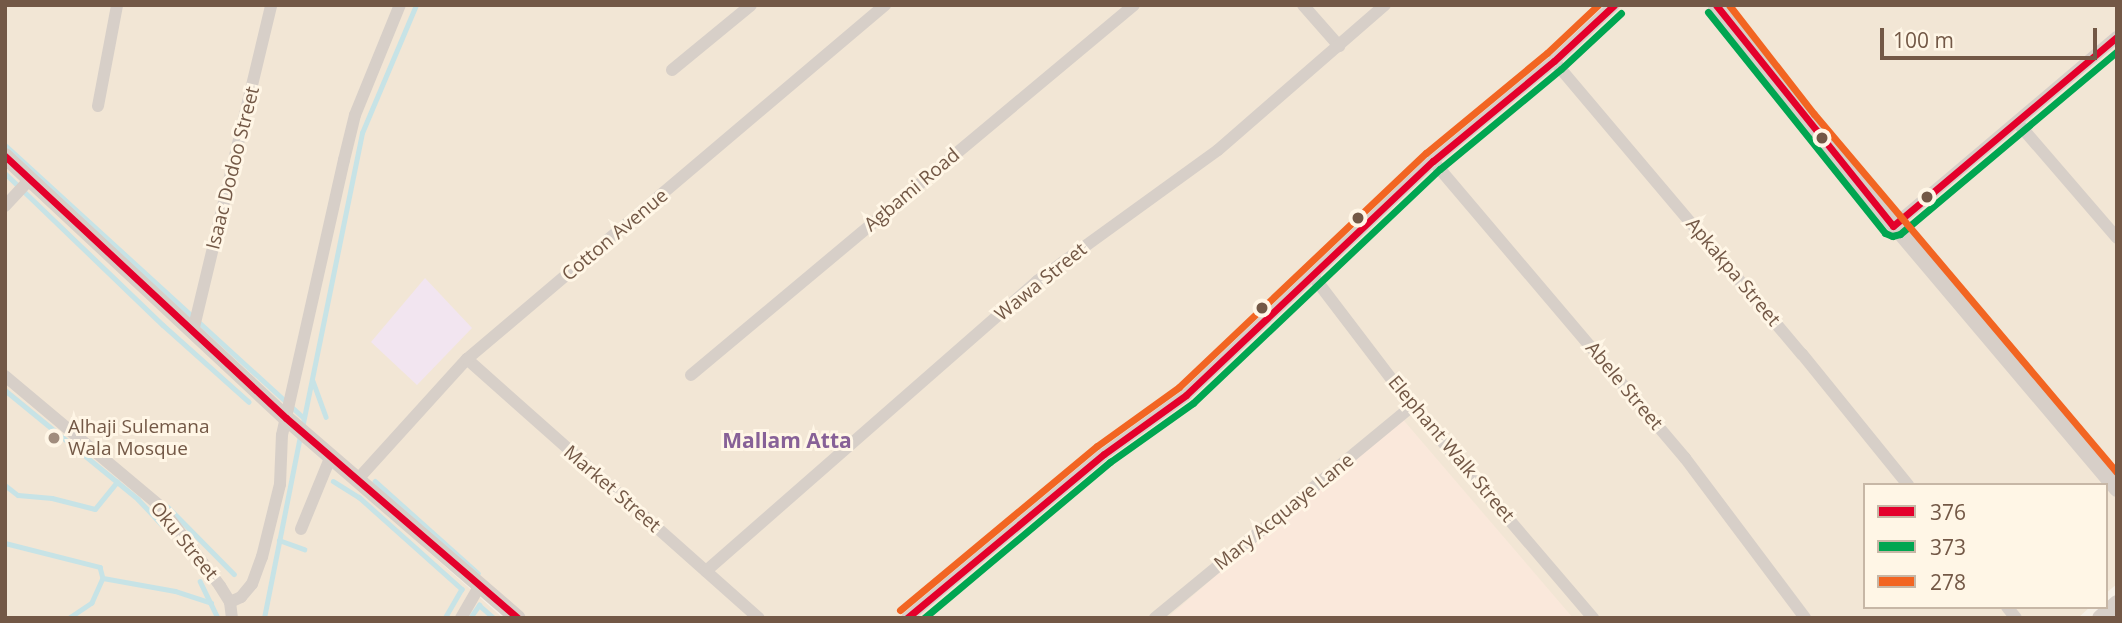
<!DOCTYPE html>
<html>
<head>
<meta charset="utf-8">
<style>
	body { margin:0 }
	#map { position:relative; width:2122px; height:623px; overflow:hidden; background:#f6f0e6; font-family:"Open Sans",sans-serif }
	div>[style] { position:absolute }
	.residential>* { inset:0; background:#f2e6d5 }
	.commercial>* { inset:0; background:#fae8db }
	.education>* { inset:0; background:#f2e5f0 }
	.stream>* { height:4.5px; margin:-2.25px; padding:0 2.25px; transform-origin:2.25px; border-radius:2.25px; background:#c7e3e6 }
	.minor>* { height:12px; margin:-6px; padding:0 6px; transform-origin:6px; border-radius:6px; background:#d7cfc8 }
	.tertiary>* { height:16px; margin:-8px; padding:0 8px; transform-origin:8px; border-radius:8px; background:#d7cfc8 }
	.bus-1>* { height:7px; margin:-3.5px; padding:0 3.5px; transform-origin:3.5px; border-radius:3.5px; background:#e4002b }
	.bus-2>* { height:7px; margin:-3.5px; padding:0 3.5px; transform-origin:3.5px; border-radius:3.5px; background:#00a651 }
	.bus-3>* { height:7px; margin:-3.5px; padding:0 3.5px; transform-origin:3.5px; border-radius:3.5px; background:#f26522 }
	.dots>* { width:19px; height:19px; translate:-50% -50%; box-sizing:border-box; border:4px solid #fff6e6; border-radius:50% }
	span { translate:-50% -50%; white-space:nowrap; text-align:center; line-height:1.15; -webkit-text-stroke:6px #fff6e6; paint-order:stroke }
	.street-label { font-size:19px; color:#735846 }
	.poi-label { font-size:19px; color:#735846 }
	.left { translate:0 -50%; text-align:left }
	.neighbourhood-label { font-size:21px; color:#876197; font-weight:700 }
	.frame { position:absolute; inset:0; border:7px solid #735846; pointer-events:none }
	.legend { position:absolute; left:1863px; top:483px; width:245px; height:126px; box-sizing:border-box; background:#fff6e6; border:2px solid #c7b7a6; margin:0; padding:9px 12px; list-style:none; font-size:21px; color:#735846 }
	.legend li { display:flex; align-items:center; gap:14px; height:35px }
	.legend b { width:35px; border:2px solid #c7b7a6 }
	.scale { position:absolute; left:1880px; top:28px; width:217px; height:32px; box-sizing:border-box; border:4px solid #735846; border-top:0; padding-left:9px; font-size:21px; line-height:24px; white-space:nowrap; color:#735846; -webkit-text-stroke:5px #fff6e6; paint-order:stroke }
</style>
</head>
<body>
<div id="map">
	<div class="residential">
		<i style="clip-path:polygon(5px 5px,2117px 5px,2117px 584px,2106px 593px,2106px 485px,1865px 485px,1865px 607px,2090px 607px,2078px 618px,508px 618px,413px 538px,503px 618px,5px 618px)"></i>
	</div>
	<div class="commercial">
		<i style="clip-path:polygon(1400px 416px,1573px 618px,1167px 618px)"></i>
	</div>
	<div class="education">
		<i style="clip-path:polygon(425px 278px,472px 328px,417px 385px,371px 342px)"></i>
	</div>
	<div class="stream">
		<i style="left:5px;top:145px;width:403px;rotate:42.4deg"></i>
		<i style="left:5px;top:173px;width:219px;rotate:43.9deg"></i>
		<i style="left:163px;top:325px;width:115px;rotate:41.8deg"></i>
		<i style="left:313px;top:381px;width:38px;rotate:70deg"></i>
		<i style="left:5px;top:390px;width:172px;rotate:39.3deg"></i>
		<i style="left:138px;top:499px;width:40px;rotate:47deg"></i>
		<i style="left:302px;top:428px;width:301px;rotate:-78.5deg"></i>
		<i style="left:362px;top:133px;width:139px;rotate:-67.1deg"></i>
		<i style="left:333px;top:481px;width:31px;rotate:32deg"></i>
		<i style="left:359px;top:497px;width:138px;rotate:41.8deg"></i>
		<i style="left:462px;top:589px;width:34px;rotate:120deg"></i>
		<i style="left:375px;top:481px;width:138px;rotate:41.8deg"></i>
		<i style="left:5px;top:485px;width:16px;rotate:38deg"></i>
		<i style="left:18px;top:495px;width:34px;rotate:5deg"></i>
		<i style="left:52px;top:498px;width:44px;rotate:14.3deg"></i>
		<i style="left:95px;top:509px;width:35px;rotate:-51deg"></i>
		<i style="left:168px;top:507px;width:94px;rotate:45.4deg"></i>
		<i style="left:279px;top:540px;width:27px;rotate:20deg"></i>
		<i style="left:5px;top:543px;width:98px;rotate:14.2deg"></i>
		<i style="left:100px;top:567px;width:11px;rotate:75deg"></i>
		<i style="left:103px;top:578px;width:27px;rotate:114deg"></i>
		<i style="left:92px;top:603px;width:27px;rotate:146deg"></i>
		<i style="left:103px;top:578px;width:73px;rotate:10.2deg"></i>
		<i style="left:175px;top:591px;width:38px;rotate:18deg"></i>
		<i style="left:200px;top:581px;width:41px;rotate:64.1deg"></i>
		<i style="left:264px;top:618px;width:185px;rotate:-78.8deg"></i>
		<i style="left:470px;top:618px;width:16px;rotate:-55deg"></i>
		<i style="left:479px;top:605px;width:20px;rotate:41deg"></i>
	</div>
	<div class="minor">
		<i style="left:1303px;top:5px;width:55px;rotate:48.7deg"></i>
		<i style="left:1554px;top:61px;width:384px;rotate:49.8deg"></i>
		<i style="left:1802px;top:354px;width:169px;rotate:51deg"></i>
		<i style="left:672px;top:70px;width:102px;rotate:-39.4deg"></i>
		<i style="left:98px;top:106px;width:103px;rotate:-79.3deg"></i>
		<i style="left:2017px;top:122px;width:153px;rotate:49.2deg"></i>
		<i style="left:1433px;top:161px;width:390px;rotate:49.7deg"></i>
		<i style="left:1685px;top:458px;width:200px;rotate:53.1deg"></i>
		<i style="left:5px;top:206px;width:37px;rotate:-47deg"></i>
		<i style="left:1893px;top:226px;width:293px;rotate:-40.2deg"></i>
		<i style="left:1313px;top:276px;width:163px;rotate:52.7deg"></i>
		<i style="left:1412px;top:406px;width:279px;rotate:49.5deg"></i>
		<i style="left:193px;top:331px;width:335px;rotate:-76.5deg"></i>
		<i style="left:467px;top:359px;width:390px;rotate:41.6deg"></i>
		<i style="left:691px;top:375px;width:577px;rotate:-39.87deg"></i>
		<i style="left:5px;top:376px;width:204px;rotate:40deg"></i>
		<i style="left:161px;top:507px;width:99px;rotate:53.2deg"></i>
		<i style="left:220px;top:586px;width:19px;rotate:58deg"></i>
		<i style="left:230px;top:602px;width:16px;rotate:83deg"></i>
		<i style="left:358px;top:479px;width:162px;rotate:-47.8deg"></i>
		<i style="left:467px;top:359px;width:548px;rotate:-40.26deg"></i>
		<i style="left:301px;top:529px;width:79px;rotate:-67.7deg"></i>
		<i style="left:706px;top:571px;width:440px;rotate:-41.2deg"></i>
		<i style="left:1037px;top:281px;width:223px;rotate:-35.9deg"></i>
		<i style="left:1218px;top:150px;width:221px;rotate:-41deg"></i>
		<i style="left:230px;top:602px;width:12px;rotate:-24deg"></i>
		<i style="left:241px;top:597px;width:17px;rotate:-50deg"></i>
		<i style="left:252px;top:584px;width:29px;rotate:-70deg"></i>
		<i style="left:262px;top:557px;width:75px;rotate:-76.1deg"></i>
		<i style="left:280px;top:484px;width:49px;rotate:-87.7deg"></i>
		<i style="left:282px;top:435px;width:282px;rotate:-77.3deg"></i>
		<i style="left:344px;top:160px;width:46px;rotate:-76.3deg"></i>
		<i style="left:355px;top:115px;width:119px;rotate:-67.8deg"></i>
		<i style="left:2007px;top:607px;width:14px;rotate:51deg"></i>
		<i style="left:461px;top:618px;width:39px;rotate:-60deg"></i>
		<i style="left:907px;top:618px;width:256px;rotate:-39.8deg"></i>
		<i style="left:1104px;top:454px;width:101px;rotate:-35.7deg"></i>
		<i style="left:1186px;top:395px;width:340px;rotate:-43.5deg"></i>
		<i style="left:1433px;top:161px;width:157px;rotate:-39.6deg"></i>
		<i style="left:1554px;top:61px;width:82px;rotate:-43deg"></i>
		<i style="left:1155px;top:618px;width:333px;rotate:-39.5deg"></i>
	</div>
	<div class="tertiary">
		<i style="left:1716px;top:5px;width:147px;rotate:52.2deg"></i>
		<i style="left:1806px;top:121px;width:482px;rotate:49.8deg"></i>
		<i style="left:5px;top:156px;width:384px;rotate:43deg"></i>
		<i style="left:286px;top:418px;width:306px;rotate:40.8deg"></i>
		<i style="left:2100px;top:618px;width:23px;rotate:-41deg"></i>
	</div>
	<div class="bus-1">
		<i style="left:1716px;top:5px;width:283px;rotate:51.3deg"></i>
		<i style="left:1893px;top:226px;width:293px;rotate:-40.2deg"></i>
		<i style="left:5px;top:156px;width:384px;rotate:43deg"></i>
		<i style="left:286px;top:418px;width:306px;rotate:40.8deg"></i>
		<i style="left:907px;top:618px;width:256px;rotate:-39.8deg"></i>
		<i style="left:1104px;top:454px;width:101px;rotate:-35.7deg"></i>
		<i style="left:1186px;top:395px;width:340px;rotate:-43.5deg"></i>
		<i style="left:1433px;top:161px;width:157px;rotate:-39.6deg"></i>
		<i style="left:1554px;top:61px;width:82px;rotate:-43deg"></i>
	</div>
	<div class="bus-2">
		<i style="left:1708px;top:12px;width:283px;rotate:51.3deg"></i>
		<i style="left:1885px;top:233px;width:8px;rotate:23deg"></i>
		<i style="left:1892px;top:236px;width:8px;rotate:-14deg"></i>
		<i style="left:1900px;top:234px;width:284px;rotate:-40.1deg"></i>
		<i style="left:924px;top:618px;width:243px;rotate:-40deg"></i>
		<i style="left:1110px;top:462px;width:102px;rotate:-35.4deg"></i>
		<i style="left:1193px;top:403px;width:340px;rotate:-43.5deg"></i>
		<i style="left:1440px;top:169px;width:157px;rotate:-39.6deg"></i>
		<i style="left:1561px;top:69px;width:82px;rotate:-43deg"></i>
	</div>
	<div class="bus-3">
		<i style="left:1729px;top:5px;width:138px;rotate:52.1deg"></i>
		<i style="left:1814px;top:114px;width:469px;rotate:49.8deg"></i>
		<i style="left:900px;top:610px;width:256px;rotate:-39.8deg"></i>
		<i style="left:1097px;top:446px;width:101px;rotate:-35.7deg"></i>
		<i style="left:1179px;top:387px;width:340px;rotate:-43.5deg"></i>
		<i style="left:1426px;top:153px;width:157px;rotate:-39.6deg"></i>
		<i style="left:1547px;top:53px;width:70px;rotate:-43.3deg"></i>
	</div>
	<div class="dots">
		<i style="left:1822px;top:138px;background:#735846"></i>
		<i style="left:1927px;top:197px;background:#735846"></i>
		<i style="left:1358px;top:218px;background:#735846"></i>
		<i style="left:1262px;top:308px;background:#735846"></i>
		<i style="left:54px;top:438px;background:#a18d7e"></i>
	</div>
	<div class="street-label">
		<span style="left:233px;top:168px;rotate:-76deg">Isaac Dodoo Street</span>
		<span style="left:912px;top:190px;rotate:-40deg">Agbami Road</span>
		<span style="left:615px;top:235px;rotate:-40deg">Cotton Avenue</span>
		<span style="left:1733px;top:272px;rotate:50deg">Apkakpa Street</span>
		<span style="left:1041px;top:282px;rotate:-39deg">Wawa Street</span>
		<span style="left:1624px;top:386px;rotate:50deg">Abele Street</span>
		<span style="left:1451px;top:449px;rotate:50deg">Elephant Walk Street</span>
		<span style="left:612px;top:489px;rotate:41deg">Market Street</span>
		<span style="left:1284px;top:512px;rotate:-39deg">Mary Acquaye Lane</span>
		<span style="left:184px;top:541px;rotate:51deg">Oku Street</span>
	</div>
	<div class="poi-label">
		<span class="left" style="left:68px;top:438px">Alhaji Sulemana<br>Wala Mosque</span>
	</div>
	<div class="neighbourhood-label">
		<span style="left:787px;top:440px">Mallam Atta</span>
	</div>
	<div class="frame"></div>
	<ul class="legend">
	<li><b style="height:9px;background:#e4002b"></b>376</li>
	<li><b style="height:9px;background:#00a651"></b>373</li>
	<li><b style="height:9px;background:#f26522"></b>278</li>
	</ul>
	<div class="scale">100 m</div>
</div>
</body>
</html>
